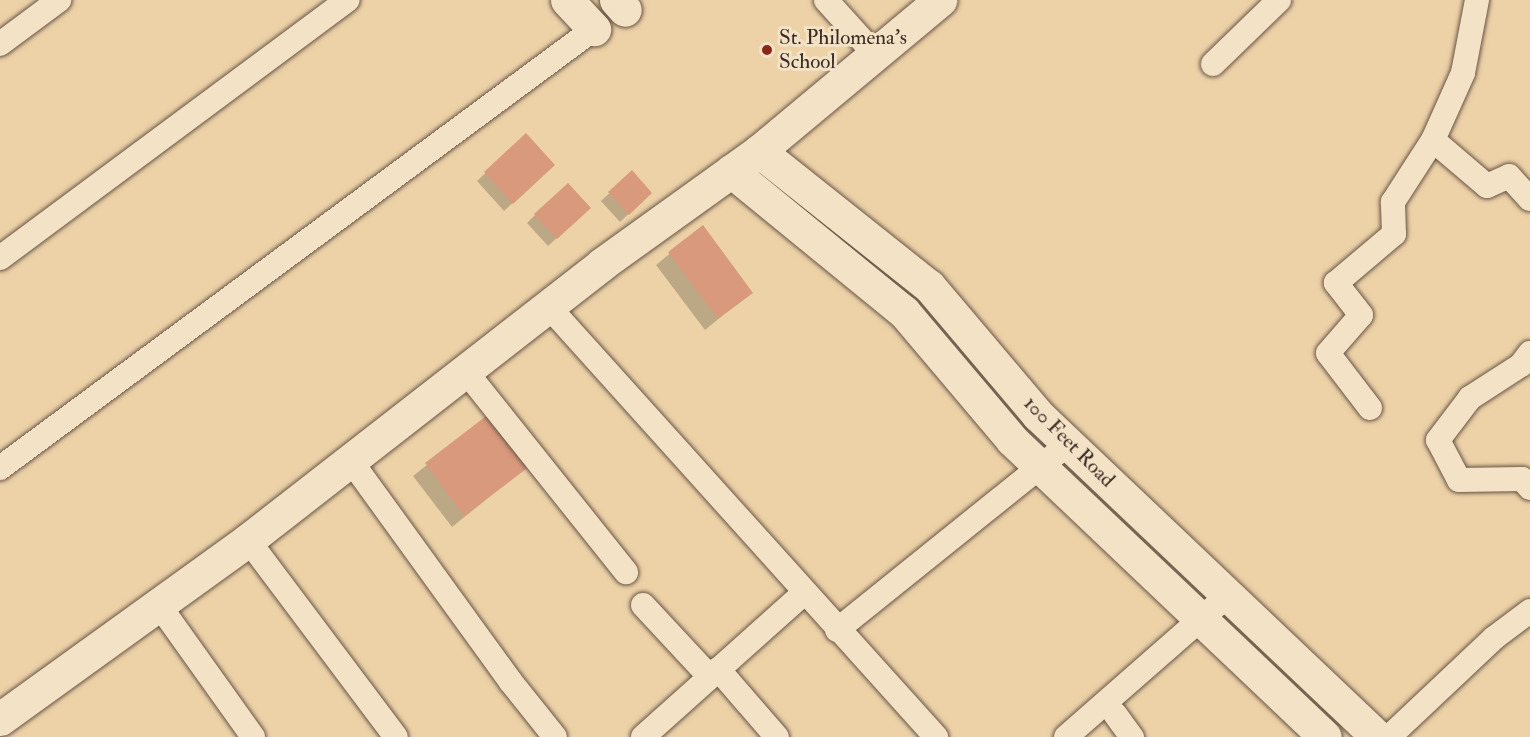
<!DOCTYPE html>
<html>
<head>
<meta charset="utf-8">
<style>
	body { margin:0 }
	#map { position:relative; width:1530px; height:737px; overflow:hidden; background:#edd2a8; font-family:"IM FELL Double Pica",serif }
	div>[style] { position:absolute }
	.shadow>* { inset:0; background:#0003 }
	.building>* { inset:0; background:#d9997d }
	.roads { filter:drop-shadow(0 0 2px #685545) drop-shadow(0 0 2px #685545) }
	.street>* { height:24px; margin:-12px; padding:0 12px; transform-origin:12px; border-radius:12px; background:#f3e2c6 }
	.secondary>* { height:33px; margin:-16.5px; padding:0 16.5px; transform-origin:16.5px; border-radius:16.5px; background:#f3e2c6 }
	.dots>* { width:16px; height:16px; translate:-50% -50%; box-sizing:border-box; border:3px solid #f3e2c6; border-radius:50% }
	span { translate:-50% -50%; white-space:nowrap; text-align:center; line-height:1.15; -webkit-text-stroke:6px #f3e2c6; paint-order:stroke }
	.poi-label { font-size:21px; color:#3b2b24 }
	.left { translate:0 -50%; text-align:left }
	.street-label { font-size:21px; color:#3b2b24 }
</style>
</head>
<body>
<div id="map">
	<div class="shadow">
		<i style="clip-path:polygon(526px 136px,545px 173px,504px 211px,477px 181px)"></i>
		<i style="clip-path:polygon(632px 172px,642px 201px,620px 222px,601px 201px)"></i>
		<i style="clip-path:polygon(535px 215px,581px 216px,548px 246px,527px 223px)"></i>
		<i style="clip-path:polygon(702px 227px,751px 292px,705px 330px,656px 265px)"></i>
		<i style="clip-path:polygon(490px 415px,528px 466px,452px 527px,413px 476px)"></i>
	</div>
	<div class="building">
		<i style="clip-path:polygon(526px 133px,555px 165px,513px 204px,484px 172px)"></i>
		<i style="clip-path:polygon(632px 170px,652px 193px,629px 215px,608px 192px)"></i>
		<i style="clip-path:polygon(568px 183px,591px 208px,557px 239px,534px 214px)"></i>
		<i style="clip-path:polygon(703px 225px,753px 293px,718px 319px,668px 252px)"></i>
		<i style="clip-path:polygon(490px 413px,530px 466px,464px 516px,425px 463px)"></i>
	</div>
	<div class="roads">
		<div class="street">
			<i style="left:826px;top:0;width:70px;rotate:47.9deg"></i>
			<i style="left:1477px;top:0;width:74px;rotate:100.9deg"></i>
			<i style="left:1463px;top:73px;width:73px;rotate:114.1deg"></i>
			<i style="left:1433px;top:140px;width:71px;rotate:40.4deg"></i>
			<i style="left:1487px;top:186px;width:24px;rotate:-24deg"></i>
			<i style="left:1509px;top:176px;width:31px;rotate:48deg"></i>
			<i style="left:0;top:44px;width:74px;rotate:-36.7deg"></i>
			<i style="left:1213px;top:64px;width:92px;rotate:-44.1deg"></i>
			<i style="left:0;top:258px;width:433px;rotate:-36.6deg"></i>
			<i style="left:549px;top:307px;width:579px;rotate:48.01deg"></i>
			<i style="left:1530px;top:353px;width:15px;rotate:127deg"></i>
			<i style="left:1521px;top:365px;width:61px;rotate:147.1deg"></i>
			<i style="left:1470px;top:398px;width:53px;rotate:127.3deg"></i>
			<i style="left:1438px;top:440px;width:45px;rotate:62.3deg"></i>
			<i style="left:1459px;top:480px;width:63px;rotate:-0.9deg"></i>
			<i style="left:1522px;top:479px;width:12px;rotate:48deg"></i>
			<i style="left:467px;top:373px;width:255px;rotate:51.4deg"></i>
			<i style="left:1370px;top:408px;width:69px;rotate:-127.4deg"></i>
			<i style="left:1328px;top:353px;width:50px;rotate:-49deg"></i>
			<i style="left:1361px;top:315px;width:41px;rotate:-128deg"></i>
			<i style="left:1336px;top:283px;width:76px;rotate:-40.2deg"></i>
			<i style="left:1394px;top:234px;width:32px;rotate:-92deg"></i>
			<i style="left:1393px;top:202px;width:74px;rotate:-57.2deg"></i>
			<i style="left:351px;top:461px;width:273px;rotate:54.1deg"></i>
			<i style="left:511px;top:682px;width:70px;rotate:51.3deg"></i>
			<i style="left:0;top:468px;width:739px;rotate:-36.47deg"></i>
			<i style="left:248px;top:540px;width:246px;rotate:53.1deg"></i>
			<i style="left:159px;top:605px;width:162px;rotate:54.5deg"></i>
			<i style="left:643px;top:605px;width:98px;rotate:47.1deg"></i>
			<i style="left:837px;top:630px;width:297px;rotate:-38.8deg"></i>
			<i style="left:718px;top:669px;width:90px;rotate:49.1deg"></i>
			<i style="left:1115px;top:714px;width:29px;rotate:54deg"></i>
			<i style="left:643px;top:737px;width:216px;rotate:-41.8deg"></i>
			<i style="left:1066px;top:737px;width:215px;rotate:-41.2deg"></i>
			<i style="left:1389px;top:737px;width:144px;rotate:-43.3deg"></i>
			<i style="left:1494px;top:638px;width:45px;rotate:-36.9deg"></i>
		</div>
		<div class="secondary">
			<i style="left:567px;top:0;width:40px;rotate:47deg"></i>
			<i style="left:616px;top:0;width:13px;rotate:48deg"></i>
			<i style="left:759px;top:151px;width:217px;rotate:38.5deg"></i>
			<i style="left:929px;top:286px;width:169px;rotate:49.8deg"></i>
			<i style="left:1038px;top:415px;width:468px;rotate:43.5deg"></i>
			<i style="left:731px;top:171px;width:223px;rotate:39.2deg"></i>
			<i style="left:904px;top:312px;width:167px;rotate:49.8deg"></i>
			<i style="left:1012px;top:440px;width:431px;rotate:43.5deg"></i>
			<i style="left:0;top:719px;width:306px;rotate:-35.8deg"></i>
			<i style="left:248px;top:540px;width:449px;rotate:-37.9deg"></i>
			<i style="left:602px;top:264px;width:193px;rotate:-35.7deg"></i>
			<i style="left:759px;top:151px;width:236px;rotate:-39.8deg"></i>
		</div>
	</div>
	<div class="dots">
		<i style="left:767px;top:50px;background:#8f2418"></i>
	</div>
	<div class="poi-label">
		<span class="left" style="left:779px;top:50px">St. Philomena's<br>School</span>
	</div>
	<div class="street-label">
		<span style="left:1069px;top:442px;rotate:45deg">100 Feet Road</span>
	</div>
</div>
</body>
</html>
